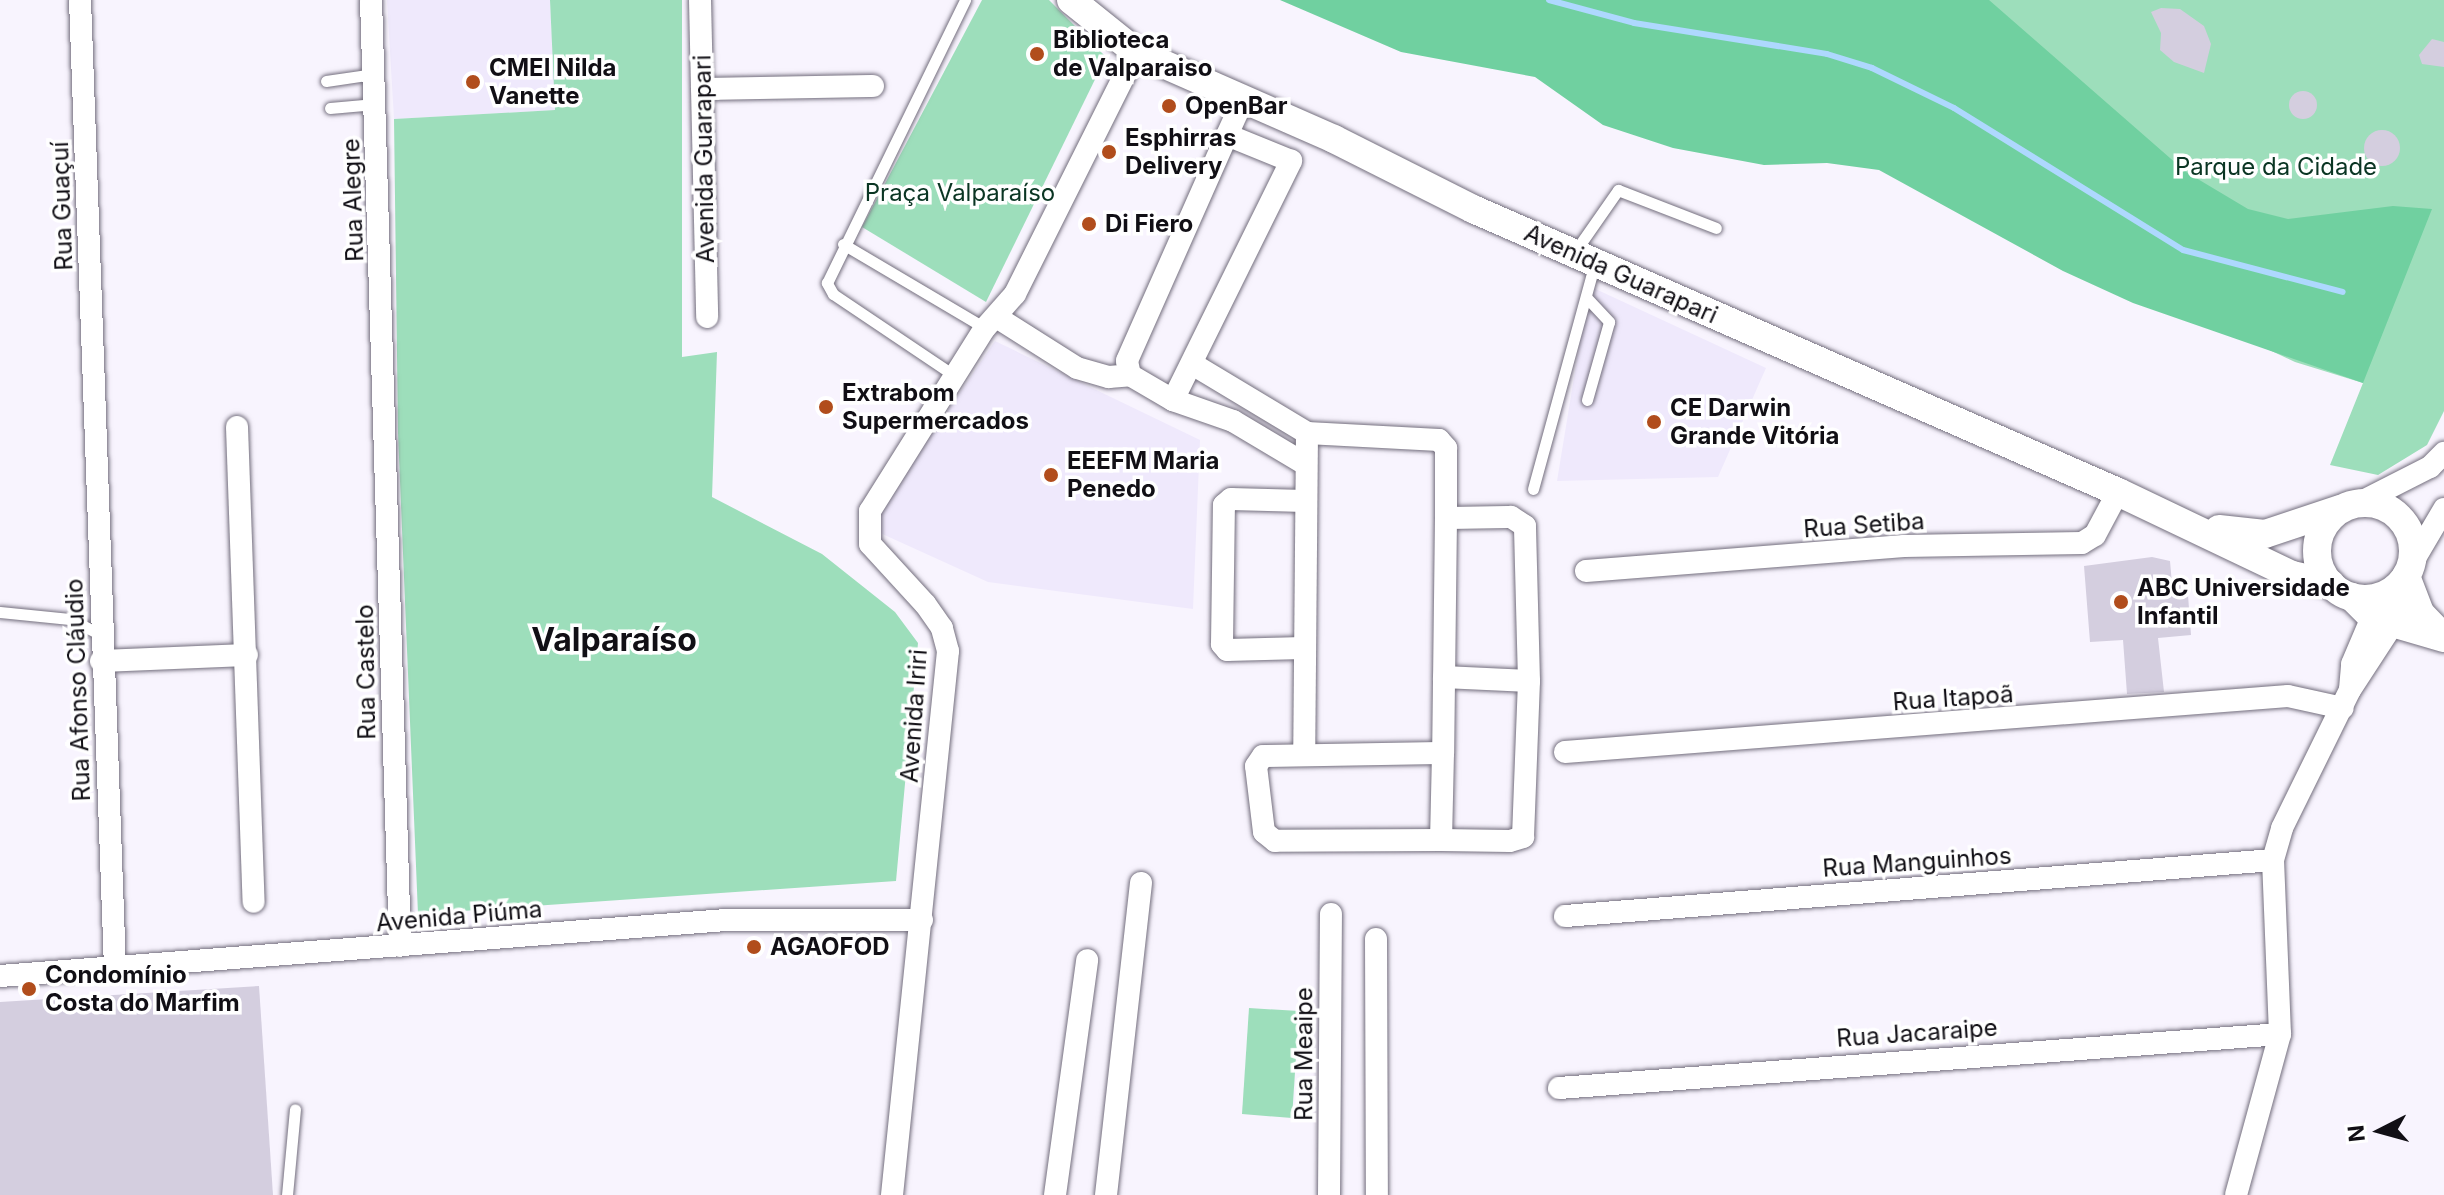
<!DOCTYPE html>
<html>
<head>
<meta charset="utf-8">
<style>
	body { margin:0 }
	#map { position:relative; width:2444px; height:1195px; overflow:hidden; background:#f8f4fe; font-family:Inter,sans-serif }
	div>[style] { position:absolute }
	.built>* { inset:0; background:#efe9fc }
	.green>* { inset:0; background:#9ddebb }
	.forest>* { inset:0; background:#70d0a0 }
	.stream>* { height:6px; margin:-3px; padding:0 3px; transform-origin:3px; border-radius:3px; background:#aed8fe }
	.building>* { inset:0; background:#d4cedf }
	.round { border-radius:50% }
	.roads { filter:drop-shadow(0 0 2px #736e7d) drop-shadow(0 0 2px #736e7d) }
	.service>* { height:11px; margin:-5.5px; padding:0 5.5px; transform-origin:5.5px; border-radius:5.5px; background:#fff }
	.minor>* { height:22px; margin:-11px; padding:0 11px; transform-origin:11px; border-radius:11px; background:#fff }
	.tertiary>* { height:28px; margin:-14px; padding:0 14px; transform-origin:14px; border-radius:14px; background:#fff }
	.tertiary>.ring { margin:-14px; padding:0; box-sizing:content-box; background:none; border:28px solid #fff; border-radius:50% }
	.dots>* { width:22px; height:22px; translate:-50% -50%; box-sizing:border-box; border:4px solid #fff; border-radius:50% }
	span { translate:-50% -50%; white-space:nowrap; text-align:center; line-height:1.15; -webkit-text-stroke:7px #fff; paint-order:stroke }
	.poi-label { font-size:24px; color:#110f15; font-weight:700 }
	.left { translate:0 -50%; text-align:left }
	.street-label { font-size:24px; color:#110f15 }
	.park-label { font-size:24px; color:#0a3523 }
	.district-label { font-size:32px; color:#110f15; font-weight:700 }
	.north { position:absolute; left:2340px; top:1091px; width:80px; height:80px; -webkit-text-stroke:6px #fff; paint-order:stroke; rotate:264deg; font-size:22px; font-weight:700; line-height:32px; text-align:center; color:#110f15 }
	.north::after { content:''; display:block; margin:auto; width:28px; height:36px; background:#110f15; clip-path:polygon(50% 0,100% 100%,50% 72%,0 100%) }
</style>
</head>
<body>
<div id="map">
	<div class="built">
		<i style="clip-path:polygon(387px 0,550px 0,556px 110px,394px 119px)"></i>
		<i style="clip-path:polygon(1589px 286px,1766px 368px,1718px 477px,1557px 481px)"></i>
		<i style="clip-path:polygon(995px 341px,1200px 440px,1193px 609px,988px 582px,878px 532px,880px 510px)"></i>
	</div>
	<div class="green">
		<i style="clip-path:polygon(550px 0,682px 0,682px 357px,717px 352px,712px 497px,822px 554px,895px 612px,918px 643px,896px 881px,418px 914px,398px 433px,394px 119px,555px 110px)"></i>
		<i style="clip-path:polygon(982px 0,1049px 0,1106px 57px,986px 302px,862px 227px)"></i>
		<i style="clip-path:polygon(1531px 0,2444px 0,2444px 411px,2427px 445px,2378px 475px,2330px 465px,2363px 383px,2295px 362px)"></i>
		<i style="clip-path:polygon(1249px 1008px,1299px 1011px,1292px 1118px,1242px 1114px)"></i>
	</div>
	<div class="forest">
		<i style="clip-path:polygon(1280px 0,1989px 0,2186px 172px,2248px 209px,2288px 219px,2393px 206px,2432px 209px,2363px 383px,2133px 303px,2063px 271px,1879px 170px,1827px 163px,1764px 165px,1673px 148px,1603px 125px,1535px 77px,1401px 52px)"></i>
	</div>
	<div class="stream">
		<i style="left:1549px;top:0;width:88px;rotate:15.1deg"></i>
		<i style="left:1634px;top:23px;width:195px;rotate:9.1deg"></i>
		<i style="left:1827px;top:54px;width:47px;rotate:17.3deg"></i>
		<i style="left:1872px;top:68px;width:91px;rotate:26deg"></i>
		<i style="left:1954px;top:108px;width:269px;rotate:31.8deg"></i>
		<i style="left:2183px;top:250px;width:165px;rotate:14.7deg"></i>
	</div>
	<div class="building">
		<i style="clip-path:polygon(2161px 8px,2180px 9px,2204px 26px,2211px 44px,2204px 73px,2174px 62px,2160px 50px,2161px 33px,2151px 12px)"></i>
		<i style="clip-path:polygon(2432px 39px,2444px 42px,2444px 67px,2422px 64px,2419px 55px)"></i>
		<i class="round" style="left:2289px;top:91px;width:28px;height:28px"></i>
		<i class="round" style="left:2364px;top:130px;width:36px;height:36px"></i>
		<i style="clip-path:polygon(2152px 557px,2170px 561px,2172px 584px,2187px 582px,2191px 635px,2158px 638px,2164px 692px,2127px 694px,2123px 640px,2090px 642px,2084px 566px)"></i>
		<i style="clip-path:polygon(259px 986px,273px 1195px,0 1195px,0 1002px)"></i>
	</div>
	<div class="roads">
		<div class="service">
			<i style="left:326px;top:81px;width:49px;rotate:-8.3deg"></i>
			<i style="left:330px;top:108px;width:45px;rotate:-5.1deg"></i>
			<i style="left:843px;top:244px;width:165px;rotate:30.6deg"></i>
			<i style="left:1574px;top:253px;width:77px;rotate:-55.1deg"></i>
			<i style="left:1618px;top:190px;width:105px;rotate:21.2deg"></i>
			<i style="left:1586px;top:297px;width:34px;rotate:47deg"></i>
			<i style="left:1609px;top:322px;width:81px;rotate:105.8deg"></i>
			<i style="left:955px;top:376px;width:147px;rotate:-146.1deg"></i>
			<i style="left:833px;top:294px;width:13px;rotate:-119deg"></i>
			<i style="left:827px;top:283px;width:315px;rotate:-64deg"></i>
			<i style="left:1533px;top:489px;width:234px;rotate:-74.7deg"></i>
			<i style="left:0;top:612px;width:70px;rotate:5.7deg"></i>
			<i style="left:70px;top:619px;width:35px;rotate:27deg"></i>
			<i style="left:287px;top:1195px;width:86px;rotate:-84.7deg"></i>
		</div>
		<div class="minor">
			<i style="left:80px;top:0;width:969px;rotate:87.93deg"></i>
			<i style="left:371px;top:0;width:946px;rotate:88.24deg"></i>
			<i style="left:700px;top:0;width:317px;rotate:88.7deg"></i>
			<i style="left:702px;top:89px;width:171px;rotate:-1deg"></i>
			<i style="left:1227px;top:135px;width:41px;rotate:-65.3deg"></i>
			<i style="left:998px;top:318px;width:93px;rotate:32.3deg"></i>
			<i style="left:1077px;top:368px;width:33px;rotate:16deg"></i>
			<i style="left:1109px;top:377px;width:21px;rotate:-5deg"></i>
			<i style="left:1194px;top:365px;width:132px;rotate:31deg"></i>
			<i style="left:1307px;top:433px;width:319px;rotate:90.5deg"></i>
			<i style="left:1173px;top:400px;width:267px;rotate:-63.7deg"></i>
			<i style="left:1291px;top:161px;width:69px;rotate:-157.9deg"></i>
			<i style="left:1227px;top:135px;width:247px;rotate:113.9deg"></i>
			<i style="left:1127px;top:361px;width:14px;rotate:78deg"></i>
			<i style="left:1130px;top:375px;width:50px;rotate:30.2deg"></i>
			<i style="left:1173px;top:400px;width:64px;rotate:19.3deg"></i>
			<i style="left:1233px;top:421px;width:84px;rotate:30.8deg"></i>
			<i style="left:237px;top:427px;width:475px;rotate:88deg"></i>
			<i style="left:1307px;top:433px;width:132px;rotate:3deg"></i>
			<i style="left:1439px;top:440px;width:11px;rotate:49deg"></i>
			<i style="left:1446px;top:448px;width:70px;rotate:90deg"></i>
			<i style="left:1446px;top:518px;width:235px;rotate:90.7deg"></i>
			<i style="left:1443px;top:753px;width:87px;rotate:91.3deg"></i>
			<i style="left:1441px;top:840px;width:166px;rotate:179.7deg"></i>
			<i style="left:1275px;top:841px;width:14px;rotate:-141deg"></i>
			<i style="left:1264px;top:832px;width:66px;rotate:-96.9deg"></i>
			<i style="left:1256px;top:766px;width:12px;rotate:-55deg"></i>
			<i style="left:1263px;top:756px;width:180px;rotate:-1deg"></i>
			<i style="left:2359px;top:503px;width:80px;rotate:-26.9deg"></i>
			<i style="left:2430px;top:467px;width:20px;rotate:-45deg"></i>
			<i style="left:2411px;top:565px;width:65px;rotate:-59.5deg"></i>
			<i style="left:1586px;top:571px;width:319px;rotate:-4.5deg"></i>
			<i style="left:1904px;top:546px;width:178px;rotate:-1deg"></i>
			<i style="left:2082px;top:543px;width:15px;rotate:-32deg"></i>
			<i style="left:2095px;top:535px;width:49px;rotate:-61.9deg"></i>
			<i style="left:1303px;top:648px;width:76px;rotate:178.5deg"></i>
			<i style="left:1227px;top:650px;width:8px;rotate:-130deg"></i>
			<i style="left:1222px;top:644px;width:139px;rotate:-89.2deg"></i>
			<i style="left:1224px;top:505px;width:9px;rotate:-41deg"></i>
			<i style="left:1231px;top:499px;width:74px;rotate:1.5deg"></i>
			<i style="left:101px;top:661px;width:146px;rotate:-2.4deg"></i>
			<i style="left:1444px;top:677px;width:85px;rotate:2.7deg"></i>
			<i style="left:2350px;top:689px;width:25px;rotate:-85deg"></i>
			<i style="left:2352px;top:664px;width:51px;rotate:-66.9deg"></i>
			<i style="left:1565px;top:752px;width:725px;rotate:-4.43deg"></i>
			<i style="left:2288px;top:696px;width:56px;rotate:12.3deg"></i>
			<i style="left:1441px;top:840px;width:69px;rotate:0.8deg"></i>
			<i style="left:1510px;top:841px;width:14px;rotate:-17deg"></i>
			<i style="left:1523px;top:837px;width:156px;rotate:-87.8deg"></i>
			<i style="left:1529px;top:681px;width:155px;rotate:-91.5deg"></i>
			<i style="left:1525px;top:526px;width:17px;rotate:-147deg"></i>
			<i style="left:1511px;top:517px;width:65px;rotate:179.1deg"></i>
			<i style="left:1565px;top:916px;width:710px;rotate:-4.52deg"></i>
			<i style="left:1376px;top:939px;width:256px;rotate:89.8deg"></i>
			<i style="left:0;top:976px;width:728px;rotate:-4.41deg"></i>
			<i style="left:726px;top:920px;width:196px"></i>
			<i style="left:1559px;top:1088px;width:723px;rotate:-4.28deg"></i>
			<i style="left:892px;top:1195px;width:547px;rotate:-84.12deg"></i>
			<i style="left:948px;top:651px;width:24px;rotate:-105deg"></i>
			<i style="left:942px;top:628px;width:29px;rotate:-125deg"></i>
			<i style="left:925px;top:604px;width:81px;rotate:-132.5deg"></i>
			<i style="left:870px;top:544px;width:33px;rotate:-90deg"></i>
			<i style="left:870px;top:511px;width:216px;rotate:-57.9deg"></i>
			<i style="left:985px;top:328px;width:45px;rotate:-48.6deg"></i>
			<i style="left:1015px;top:294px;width:271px;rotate:-63.4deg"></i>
			<i style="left:1055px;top:1195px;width:237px;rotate:-82.2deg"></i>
			<i style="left:1106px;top:1195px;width:314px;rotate:-83.6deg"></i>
			<i style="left:1329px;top:1195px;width:281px;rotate:-89.6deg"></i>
			<i style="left:2236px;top:1195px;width:167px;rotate:-74.7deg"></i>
			<i style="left:2280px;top:1034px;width:174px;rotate:-92.3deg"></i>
			<i style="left:2273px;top:860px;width:33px;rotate:-74deg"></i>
			<i style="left:2282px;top:828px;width:154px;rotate:-63.8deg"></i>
			<i style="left:2350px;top:690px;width:79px;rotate:-56.9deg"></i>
			<i style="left:2393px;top:624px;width:38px;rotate:-83deg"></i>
		</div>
		<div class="tertiary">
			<i style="left:1071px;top:0;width:83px;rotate:38.7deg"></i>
			<i style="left:1136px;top:52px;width:216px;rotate:23.7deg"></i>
			<i style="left:1334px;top:139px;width:156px;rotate:26.7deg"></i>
			<i style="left:1473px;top:209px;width:704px;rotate:23.69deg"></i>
			<i style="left:2118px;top:492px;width:193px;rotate:25.5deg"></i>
			<i style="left:2292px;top:575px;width:40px;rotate:13deg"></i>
			<i class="ring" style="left:2317px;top:503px;width:68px;height:68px"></i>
			<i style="left:2219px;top:529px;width:46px;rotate:6.2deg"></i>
			<i style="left:2265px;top:534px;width:79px;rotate:-18.4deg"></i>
			<i style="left:2406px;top:576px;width:40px;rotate:69deg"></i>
			<i style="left:2420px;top:613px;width:33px;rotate:46deg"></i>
			<i style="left:2352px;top:597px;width:28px;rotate:45deg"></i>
			<i style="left:2372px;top:617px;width:75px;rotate:16.3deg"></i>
		</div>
	</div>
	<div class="dots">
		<i style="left:1037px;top:54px;background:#b14d1c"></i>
		<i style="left:473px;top:82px;background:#b14d1c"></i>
		<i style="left:1169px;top:106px;background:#b14d1c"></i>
		<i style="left:1109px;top:152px;background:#b14d1c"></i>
		<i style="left:1089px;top:224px;background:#b14d1c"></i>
		<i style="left:826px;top:407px;background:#b14d1c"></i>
		<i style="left:1654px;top:422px;background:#b14d1c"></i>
		<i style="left:1051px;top:475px;background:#b14d1c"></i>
		<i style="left:2121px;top:602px;background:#b14d1c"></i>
		<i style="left:754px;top:947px;background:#b14d1c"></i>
		<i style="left:29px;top:989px;background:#b14d1c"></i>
	</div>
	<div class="poi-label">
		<span class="left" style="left:1053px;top:54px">Biblioteca<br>de Valparaiso</span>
		<span class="left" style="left:489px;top:82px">CMEI Nilda<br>Vanette</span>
		<span class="left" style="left:1185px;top:106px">OpenBar</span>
		<span class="left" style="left:1125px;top:152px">Esphirras<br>Delivery</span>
		<span class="left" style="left:1105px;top:224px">Di Fiero</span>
		<span class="left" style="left:842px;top:407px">Extrabom<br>Supermercados</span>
		<span class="left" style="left:1670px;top:422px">CE Darwin<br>Grande Vitória</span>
		<span class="left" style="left:1067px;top:475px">EEEFM Maria<br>Penedo</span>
		<span class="left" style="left:2137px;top:602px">ABC Universidade<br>Infantil</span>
		<span class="left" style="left:770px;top:947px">AGAOFOD</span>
		<span class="left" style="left:45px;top:989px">Condomínio<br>Costa do Marfim</span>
	</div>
	<div class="street-label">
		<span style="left:704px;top:159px;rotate:-91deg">Avenida Guarapari</span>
		<span style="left:353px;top:200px;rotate:-92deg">Rua Alegre</span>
		<span style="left:62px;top:206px;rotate:-92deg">Rua Guaçuí</span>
		<span style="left:1621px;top:274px;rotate:24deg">Avenida Guarapari</span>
		<span style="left:1864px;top:525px;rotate:-4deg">Rua Setiba</span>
		<span style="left:366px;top:672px;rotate:-91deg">Rua Castelo</span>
		<span style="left:78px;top:690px;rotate:-92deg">Rua Afonso Cláudio</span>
		<span style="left:1953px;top:698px;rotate:-4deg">Rua Itapoã</span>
		<span style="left:914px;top:716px;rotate:-86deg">Avenida Iriri</span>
		<span style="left:1917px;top:862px;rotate:-4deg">Rua Manguinhos</span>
		<span style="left:459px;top:916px;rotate:-5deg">Avenida Piúma</span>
		<span style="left:1917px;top:1033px;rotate:-4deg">Rua Jacaraipe</span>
		<span style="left:1304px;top:1054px;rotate:-90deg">Rua Meaipe</span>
	</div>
	<div class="park-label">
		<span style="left:2276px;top:167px">Parque da Cidade</span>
		<span style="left:960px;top:193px">Praça Valparaíso</span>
	</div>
	<div class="district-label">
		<span style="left:614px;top:640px">Valparaíso</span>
	</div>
	<div class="north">N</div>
</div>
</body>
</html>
